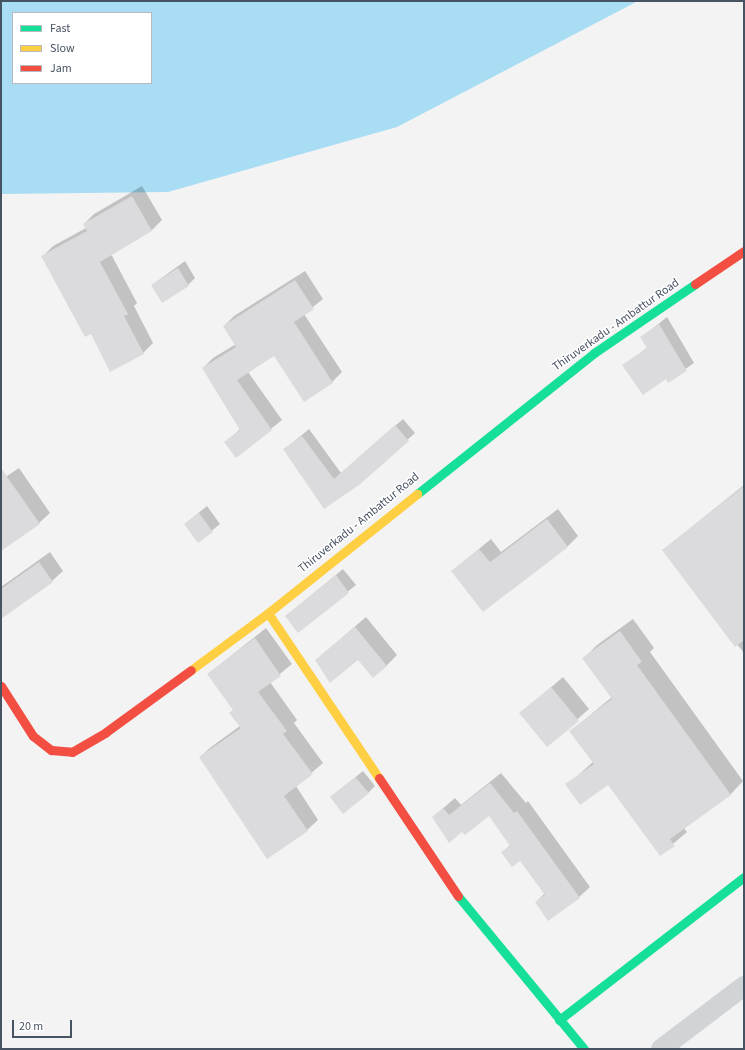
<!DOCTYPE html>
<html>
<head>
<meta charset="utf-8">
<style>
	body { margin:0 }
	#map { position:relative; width:745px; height:1050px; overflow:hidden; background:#f4f3f3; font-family:"Source Sans 3",sans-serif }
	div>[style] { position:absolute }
	.water>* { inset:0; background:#a8ddf4 }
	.shadow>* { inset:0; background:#0003 }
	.building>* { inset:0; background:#dbdbdd }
	.street>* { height:20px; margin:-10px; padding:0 10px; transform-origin:10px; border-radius:10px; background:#d1d4d7 }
	.fast>* { height:9px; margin:-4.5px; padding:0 4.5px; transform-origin:4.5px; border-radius:4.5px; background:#16e098 }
	.slow>* { height:9px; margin:-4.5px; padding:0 4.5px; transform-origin:4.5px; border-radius:4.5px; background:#ffcf43 }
	.jam>* { height:9px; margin:-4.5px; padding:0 4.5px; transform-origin:4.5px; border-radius:4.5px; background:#f24e42 }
	span { translate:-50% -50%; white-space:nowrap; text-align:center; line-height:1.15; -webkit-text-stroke:3px #fff; paint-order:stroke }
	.street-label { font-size:12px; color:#485362 }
	.frame { position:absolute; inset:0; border:2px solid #485362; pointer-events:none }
	.legend { position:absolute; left:12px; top:12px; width:140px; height:72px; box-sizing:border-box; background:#fff; border:1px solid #b6bac0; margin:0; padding:5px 7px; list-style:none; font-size:12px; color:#485362 }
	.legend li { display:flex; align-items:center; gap:8px; height:20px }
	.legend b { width:20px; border:1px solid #b6bac0 }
	.scale { position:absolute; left:12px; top:1020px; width:60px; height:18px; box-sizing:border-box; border:2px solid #485362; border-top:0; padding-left:5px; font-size:12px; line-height:14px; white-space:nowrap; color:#485362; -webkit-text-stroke:3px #fff; paint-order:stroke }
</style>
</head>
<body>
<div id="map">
	<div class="water">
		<i style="clip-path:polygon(evenodd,1px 1px,638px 1px,397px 127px,168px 192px,1px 194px,1px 1px,13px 13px,151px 13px,151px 83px,13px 83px,13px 13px)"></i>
	</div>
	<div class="shadow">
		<i style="clip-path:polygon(142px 186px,162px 220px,152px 230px,111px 254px,137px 303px,134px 306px,153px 343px,143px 353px,91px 333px,43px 256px,53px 246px,86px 228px,84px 224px,94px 214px)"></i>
		<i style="clip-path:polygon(185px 261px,195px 278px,188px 285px,152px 285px)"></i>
		<i style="clip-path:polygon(305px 271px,323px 299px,304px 314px,342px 372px,332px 382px,275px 355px,248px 372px,282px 420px,236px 457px,225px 443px,240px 429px,203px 368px,213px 358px,236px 344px,224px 326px,234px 316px)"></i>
		<i style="clip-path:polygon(667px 317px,694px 363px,668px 381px,666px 378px,624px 365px,648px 347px,642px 337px)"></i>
		<i style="clip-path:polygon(403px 419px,415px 433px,358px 484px,325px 507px,285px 449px,309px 429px,341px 473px)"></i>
		<i style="clip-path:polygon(19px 468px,50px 513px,39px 523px,1px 550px,1px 480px)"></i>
		<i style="clip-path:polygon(744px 485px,744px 653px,663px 550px)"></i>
		<i style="clip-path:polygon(207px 506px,220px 524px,198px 542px,185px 524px)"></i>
		<i style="clip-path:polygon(558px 509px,578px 536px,567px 547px,452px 571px,491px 539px,501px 552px)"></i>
		<i style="clip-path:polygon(50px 552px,63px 571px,52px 581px,1px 617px,1px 587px)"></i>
		<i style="clip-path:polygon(343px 569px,356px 585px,298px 632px,286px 616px)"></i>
		<i style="clip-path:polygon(366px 617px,397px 655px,386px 666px,358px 659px,316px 660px)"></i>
		<i style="clip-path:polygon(633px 619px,654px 648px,650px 652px,743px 781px,730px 795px,684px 828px,687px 832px,660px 855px,608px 783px,567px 785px,593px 762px,571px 731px,612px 697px,584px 658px,597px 645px)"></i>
		<i style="clip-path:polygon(266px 628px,292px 664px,270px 682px,297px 720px,294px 723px,323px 763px,296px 786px,318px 820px,307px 830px,200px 757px,211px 747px,240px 726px,234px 709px,208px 674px)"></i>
		<i style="clip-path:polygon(563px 677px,589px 709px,547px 746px,521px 713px)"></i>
		<i style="clip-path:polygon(363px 771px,375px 786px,368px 793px,331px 797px)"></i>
		<i style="clip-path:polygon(501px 773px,526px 803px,528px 801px,590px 887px,579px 897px,536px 902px,545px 893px,520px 859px,503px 852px,511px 844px,489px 814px,462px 831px,433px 817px,455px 798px,461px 805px)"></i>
	</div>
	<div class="building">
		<i style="clip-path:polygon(132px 196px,152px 231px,100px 262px,128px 314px,124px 316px,144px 354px,110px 372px,91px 334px,85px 337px,41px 256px,87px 231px,83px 224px)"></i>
		<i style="clip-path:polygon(178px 268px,189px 286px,162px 303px,151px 285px)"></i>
		<i style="clip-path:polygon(295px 280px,314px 309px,294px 322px,333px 383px,304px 402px,274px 356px,237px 380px,272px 430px,236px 458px,224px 442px,240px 430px,202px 368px,236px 347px,223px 326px)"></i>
		<i style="clip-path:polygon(659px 324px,687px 371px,668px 383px,666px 379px,643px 395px,622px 365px,647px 348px,640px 337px)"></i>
		<i style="clip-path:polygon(395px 425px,409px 441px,359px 485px,324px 509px,283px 449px,302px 436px,334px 479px)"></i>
		<i style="clip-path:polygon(1px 468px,40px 524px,1px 551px)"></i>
		<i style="clip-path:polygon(744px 486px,744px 640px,735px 647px,662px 550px)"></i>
		<i style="clip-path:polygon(199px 513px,213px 532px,198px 543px,184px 524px)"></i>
		<i style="clip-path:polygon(547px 519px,568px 547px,483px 612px,451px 571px,479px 549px,490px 562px)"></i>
		<i style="clip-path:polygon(39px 562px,53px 582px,1px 619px,1px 589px)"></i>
		<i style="clip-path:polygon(336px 575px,349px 593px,298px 633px,285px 616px)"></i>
		<i style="clip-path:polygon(355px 627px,387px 666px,373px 678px,358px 660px,330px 683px,315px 660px)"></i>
		<i style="clip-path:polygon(620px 631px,642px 662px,637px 665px,731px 795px,670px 839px,675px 846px,660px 856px,608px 785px,580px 805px,565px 784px,594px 764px,569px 731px,612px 699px,582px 658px)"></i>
		<i style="clip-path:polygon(255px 638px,281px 676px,258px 692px,287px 731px,283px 734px,313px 774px,284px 796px,308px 831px,267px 859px,199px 757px,241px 728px,229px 713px,233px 710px,207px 674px)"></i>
		<i style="clip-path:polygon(551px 687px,579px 721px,547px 747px,519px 713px)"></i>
		<i style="clip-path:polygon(355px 777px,369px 793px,343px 814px,330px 797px)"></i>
		<i style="clip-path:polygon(490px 783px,514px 813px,517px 811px,580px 898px,548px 921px,535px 902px,545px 895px,520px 861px,512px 867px,501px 852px,510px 846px,489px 816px,465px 835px,462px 832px,449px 843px,432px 817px,443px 808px,449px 815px)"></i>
	</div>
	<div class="street">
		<i style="left:661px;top:1049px;width:104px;rotate:-37.2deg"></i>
	</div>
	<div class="fast">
		<i style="left:417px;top:494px;width:226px;rotate:-38.5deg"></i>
		<i style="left:594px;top:353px;width:122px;rotate:-34.3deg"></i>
		<i style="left:458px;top:896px;width:198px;rotate:50.5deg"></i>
		<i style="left:559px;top:1020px;width:234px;rotate:-37.7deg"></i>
	</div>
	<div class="slow">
		<i style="left:268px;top:613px;width:199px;rotate:56.1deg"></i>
		<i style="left:191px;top:670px;width:96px;rotate:-36.5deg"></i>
		<i style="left:268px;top:613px;width:191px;rotate:-38.6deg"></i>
	</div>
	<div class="jam">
		<i style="left:695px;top:284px;width:59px;rotate:-34deg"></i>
		<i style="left:1px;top:686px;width:59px;rotate:57.4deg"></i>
		<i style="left:33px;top:736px;width:23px;rotate:38deg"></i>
		<i style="left:51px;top:750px;width:21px;rotate:5deg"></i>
		<i style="left:72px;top:752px;width:39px;rotate:-30deg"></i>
		<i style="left:106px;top:732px;width:105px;rotate:-36.1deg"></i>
		<i style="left:379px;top:778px;width:142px;rotate:56.2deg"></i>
	</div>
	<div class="street-label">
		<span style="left:616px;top:325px;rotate:-35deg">Thiruverkadu - Ambattur Road</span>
		<span style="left:359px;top:523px;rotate:-39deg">Thiruverkadu - Ambattur Road</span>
	</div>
	<div class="frame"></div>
	<ul class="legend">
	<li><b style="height:5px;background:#16e098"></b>Fast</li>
	<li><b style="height:5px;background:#ffcf43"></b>Slow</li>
	<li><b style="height:5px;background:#f24e42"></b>Jam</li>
	</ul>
	<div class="scale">20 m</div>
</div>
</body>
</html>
